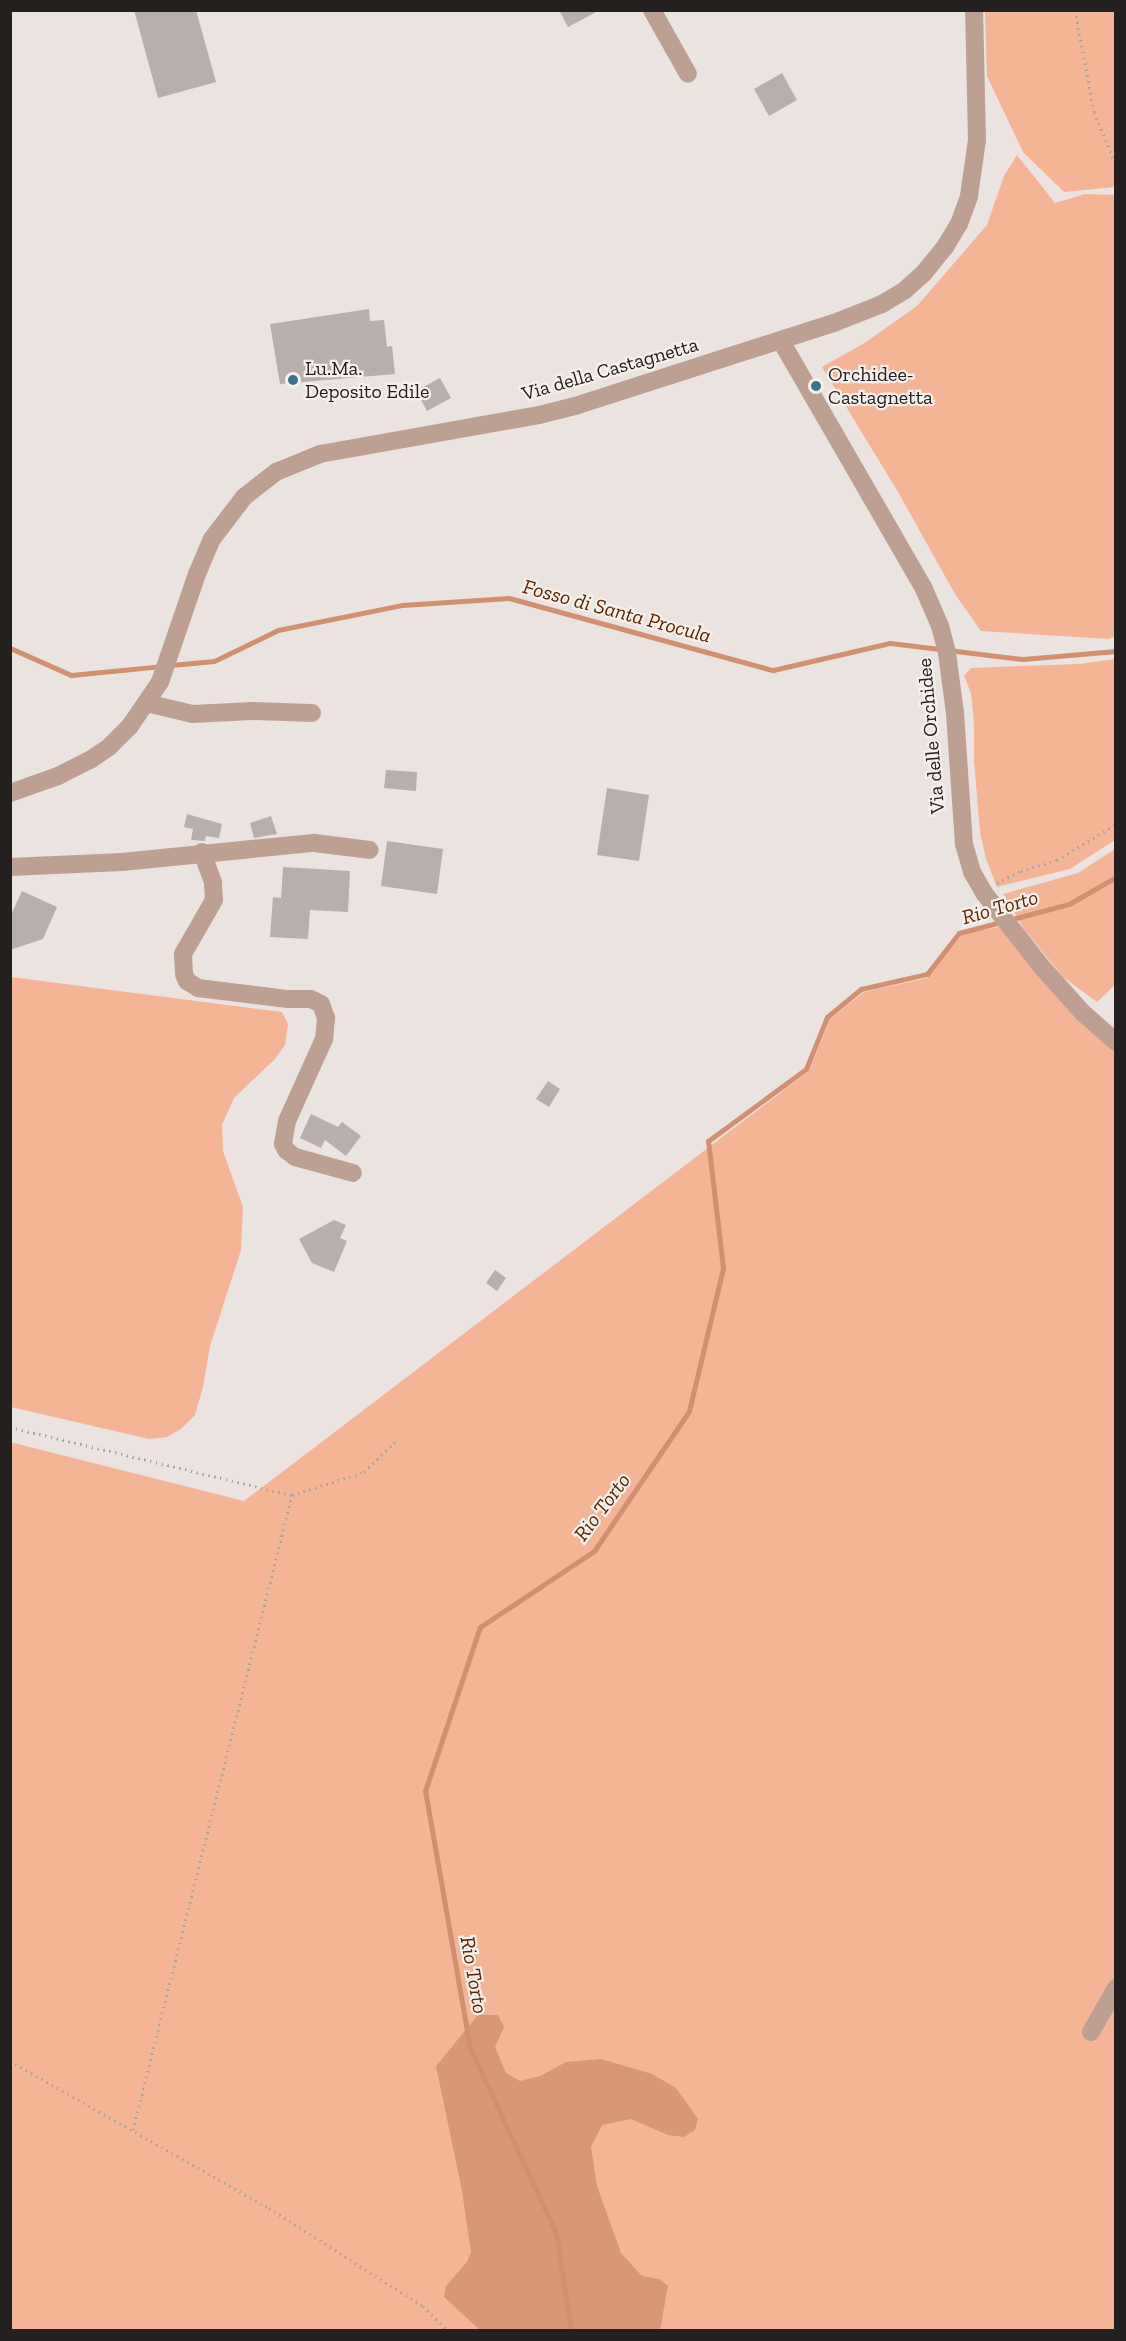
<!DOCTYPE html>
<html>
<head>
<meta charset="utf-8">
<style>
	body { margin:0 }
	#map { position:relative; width:1126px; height:2341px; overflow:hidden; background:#ebe3df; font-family:"Zilla Slab",serif }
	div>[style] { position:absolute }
	.green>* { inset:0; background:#f3b596 }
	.forest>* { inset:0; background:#d89878 }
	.stream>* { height:5px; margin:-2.5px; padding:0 2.5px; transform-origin:2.5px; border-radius:2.5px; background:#d19171 }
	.building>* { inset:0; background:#b7afab }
	.path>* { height:3px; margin-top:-1.5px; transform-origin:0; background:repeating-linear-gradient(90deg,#aaa4a1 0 1.5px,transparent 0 6px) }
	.minor>* { height:18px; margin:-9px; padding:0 9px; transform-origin:9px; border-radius:9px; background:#bea092 }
	.dots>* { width:16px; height:16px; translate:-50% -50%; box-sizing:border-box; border:3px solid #f8f0ec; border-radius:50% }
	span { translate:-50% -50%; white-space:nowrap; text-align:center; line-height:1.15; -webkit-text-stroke:4.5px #f8f0ec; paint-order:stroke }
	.poi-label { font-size:20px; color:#23201f }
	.left { translate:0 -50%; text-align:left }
	.street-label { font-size:20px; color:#23201f }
	.water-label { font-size:21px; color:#5e2500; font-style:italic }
	.frame { position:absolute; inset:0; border:12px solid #23201f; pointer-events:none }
</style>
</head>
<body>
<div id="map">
	<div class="green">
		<i style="clip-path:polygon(985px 11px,1115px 11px,1115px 187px,1064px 192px,1023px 152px,987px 76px)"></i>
		<i style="clip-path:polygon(1017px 155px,1055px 203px,1085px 194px,1115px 195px,1116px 636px,1109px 639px,981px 631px,955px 594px,898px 492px,822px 367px,863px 344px,917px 306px,987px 225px,1004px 176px)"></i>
		<i style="clip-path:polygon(1115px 659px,1115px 840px,1070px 869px,997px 887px,986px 859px,980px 832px,974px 760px,974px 724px,971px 693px,964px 676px,971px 668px,1079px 664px)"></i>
		<i style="clip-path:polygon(1115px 849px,1115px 985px,1097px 1002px,1063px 977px,1024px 929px,1003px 894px,1078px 873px)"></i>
		<i style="clip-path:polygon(1003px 926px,1115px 1049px,1115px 2330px,11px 2330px,10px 1442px,244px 1501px,809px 1071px,830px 1019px,864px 992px,927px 978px,963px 934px)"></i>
		<i style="clip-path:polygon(11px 977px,282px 1012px,288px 1024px,285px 1045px,275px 1059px,234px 1098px,222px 1125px,223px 1151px,243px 1207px,241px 1250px,210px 1346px,203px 1387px,195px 1415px,181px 1429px,167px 1437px,149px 1439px,11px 1407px)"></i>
	</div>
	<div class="forest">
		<i style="clip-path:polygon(478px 2015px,498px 2015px,504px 2027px,495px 2047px,506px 2073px,520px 2081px,540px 2076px,566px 2062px,601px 2059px,652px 2074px,676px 2088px,698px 2119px,695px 2130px,684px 2137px,668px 2135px,631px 2119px,602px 2125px,591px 2147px,597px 2186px,621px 2253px,642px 2276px,659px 2279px,668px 2286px,660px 2330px,480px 2330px,444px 2297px,446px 2286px,467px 2262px,471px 2252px,462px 2191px,436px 2066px)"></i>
	</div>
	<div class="stream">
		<i style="left:10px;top:648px;width:67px;rotate:23.9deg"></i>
		<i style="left:71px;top:675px;width:91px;rotate:-5.6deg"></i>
		<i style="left:171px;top:665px;width:43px;rotate:-5.3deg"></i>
		<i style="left:214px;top:661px;width:71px;rotate:-25.8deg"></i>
		<i style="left:278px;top:630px;width:126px;rotate:-11.4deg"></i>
		<i style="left:402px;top:605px;width:107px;rotate:-3.7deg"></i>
		<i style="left:509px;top:598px;width:274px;rotate:15.3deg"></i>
		<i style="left:773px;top:670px;width:120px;rotate:-13deg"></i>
		<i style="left:890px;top:643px;width:134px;rotate:6.9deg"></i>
		<i style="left:1023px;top:659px;width:93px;rotate:-4.9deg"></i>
		<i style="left:571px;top:2330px;width:98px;rotate:-98.8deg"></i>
		<i style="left:556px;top:2233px;width:204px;rotate:-114.9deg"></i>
		<i style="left:470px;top:2048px;width:261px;rotate:-99.9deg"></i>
		<i style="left:425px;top:1791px;width:173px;rotate:-71.5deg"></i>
		<i style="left:480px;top:1627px;width:137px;rotate:-33.7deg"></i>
		<i style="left:594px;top:1551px;width:169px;rotate:-55.8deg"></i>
		<i style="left:689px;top:1411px;width:147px;rotate:-76.6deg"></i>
		<i style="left:723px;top:1268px;width:128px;rotate:-96.7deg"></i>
		<i style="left:708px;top:1141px;width:122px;rotate:-36.3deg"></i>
		<i style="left:806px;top:1069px;width:56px;rotate:-68deg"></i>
		<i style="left:827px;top:1017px;width:44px;rotate:-39.5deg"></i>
		<i style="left:861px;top:989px;width:68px;rotate:-12.8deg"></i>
		<i style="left:927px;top:974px;width:52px;rotate:-52deg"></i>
		<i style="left:959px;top:933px;width:114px;rotate:-14.8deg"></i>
		<i style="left:1069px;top:904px;width:54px;rotate:-29.9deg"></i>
	</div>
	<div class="building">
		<i style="clip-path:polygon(134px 10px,196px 10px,216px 82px,158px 98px)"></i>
		<i style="clip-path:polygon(559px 10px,600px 10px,568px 27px)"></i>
		<i style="clip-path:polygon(782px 73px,797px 100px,769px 116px,754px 89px)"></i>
		<i style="clip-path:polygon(369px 309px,370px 321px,384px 320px,387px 347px,392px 346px,395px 374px,280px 384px,270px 324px)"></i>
		<i style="clip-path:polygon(440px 378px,451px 398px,427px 411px,416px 391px)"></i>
		<i style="clip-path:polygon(386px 770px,417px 772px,416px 791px,384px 788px)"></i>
		<i style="clip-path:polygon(607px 788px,649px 795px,639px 861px,597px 855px)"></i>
		<i style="clip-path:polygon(187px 814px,222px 824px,219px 838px,206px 836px,205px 841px,191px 840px,193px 829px,184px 827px)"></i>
		<i style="clip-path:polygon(271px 816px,277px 834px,254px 838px,250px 823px)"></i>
		<i style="clip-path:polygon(387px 841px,443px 849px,437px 894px,381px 886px)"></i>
		<i style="clip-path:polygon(283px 867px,350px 871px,348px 912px,310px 910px,308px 939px,270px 937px,273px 897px,281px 898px)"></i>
		<i style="clip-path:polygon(22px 891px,57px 907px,43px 939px,10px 950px,10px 917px)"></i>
		<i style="clip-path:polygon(548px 1081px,560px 1089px,549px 1107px,536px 1099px)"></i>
		<i style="clip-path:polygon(311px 1114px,338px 1127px,342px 1122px,361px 1136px,346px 1156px,325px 1140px,321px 1148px,300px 1138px)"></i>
		<i style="clip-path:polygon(334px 1220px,346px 1225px,340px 1238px,347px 1241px,334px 1272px,312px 1263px,299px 1239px)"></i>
		<i style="clip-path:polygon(495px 1270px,506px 1278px,497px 1291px,486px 1283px)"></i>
	</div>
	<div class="path">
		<i style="left:1075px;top:10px;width:104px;rotate:79.4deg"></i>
		<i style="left:1094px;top:112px;width:57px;rotate:67.5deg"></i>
		<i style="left:997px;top:883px;width:27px;rotate:-27deg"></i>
		<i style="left:1021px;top:871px;width:38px;rotate:-17deg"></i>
		<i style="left:1057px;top:860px;width:69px;rotate:-31.4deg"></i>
		<i style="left:10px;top:1427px;width:290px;rotate:13.6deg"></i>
		<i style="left:292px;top:1495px;width:76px;rotate:-17.7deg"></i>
		<i style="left:364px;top:1472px;width:43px;rotate:-44.1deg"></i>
		<i style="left:10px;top:2061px;width:298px;rotate:29.6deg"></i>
		<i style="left:269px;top:2208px;width:183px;rotate:32.5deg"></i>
		<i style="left:423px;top:2306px;width:34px;rotate:45deg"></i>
		<i style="left:133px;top:2130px;width:655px;rotate:-75.94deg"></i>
	</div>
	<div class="minor">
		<i style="left:652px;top:10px;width:73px;rotate:60.6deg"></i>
		<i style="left:781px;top:341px;width:286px;rotate:60deg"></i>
		<i style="left:924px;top:589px;width:40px;rotate:66.6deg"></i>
		<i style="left:940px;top:626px;width:28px;rotate:75deg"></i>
		<i style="left:947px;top:653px;width:61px;rotate:82.4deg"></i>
		<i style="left:955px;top:713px;width:131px;rotate:86.1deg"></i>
		<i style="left:964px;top:844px;width:29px;rotate:74deg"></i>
		<i style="left:972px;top:872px;width:24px;rotate:60deg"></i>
		<i style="left:984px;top:893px;width:93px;rotate:52deg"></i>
		<i style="left:1041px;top:966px;width:63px;rotate:48.2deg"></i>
		<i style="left:1083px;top:1013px;width:44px;rotate:41.3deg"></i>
		<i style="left:146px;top:703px;width:48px;rotate:13.2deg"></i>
		<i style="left:193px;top:714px;width:59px;rotate:-2.9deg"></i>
		<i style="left:252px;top:711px;width:60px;rotate:1.9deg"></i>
		<i style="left:10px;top:793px;width:51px;rotate:-19.5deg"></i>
		<i style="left:58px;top:776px;width:36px;rotate:-27deg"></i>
		<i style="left:90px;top:760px;width:23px;rotate:-34deg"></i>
		<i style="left:109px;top:747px;width:30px;rotate:-45deg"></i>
		<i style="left:130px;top:726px;width:53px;rotate:-55.7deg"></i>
		<i style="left:160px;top:682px;width:114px;rotate:-71.1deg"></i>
		<i style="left:197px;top:574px;width:38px;rotate:-67deg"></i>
		<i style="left:212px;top:539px;width:53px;rotate:-52.7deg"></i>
		<i style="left:244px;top:497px;width:41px;rotate:-38deg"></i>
		<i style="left:276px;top:472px;width:48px;rotate:-22.2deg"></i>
		<i style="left:320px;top:454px;width:222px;rotate:-10.1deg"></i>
		<i style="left:539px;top:415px;width:37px;rotate:-14deg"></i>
		<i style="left:575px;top:406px;width:272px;rotate:-17.8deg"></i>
		<i style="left:834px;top:323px;width:52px;rotate:-21.6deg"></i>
		<i style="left:882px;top:304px;width:27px;rotate:-31deg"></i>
		<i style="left:905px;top:290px;width:24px;rotate:-42deg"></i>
		<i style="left:923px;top:274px;width:35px;rotate:-51deg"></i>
		<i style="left:945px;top:247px;width:27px;rotate:-59deg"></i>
		<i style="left:959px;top:224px;width:30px;rotate:-70deg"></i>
		<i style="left:969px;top:196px;width:57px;rotate:-81.9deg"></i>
		<i style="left:977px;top:140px;width:130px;rotate:-91.3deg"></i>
		<i style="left:202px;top:852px;width:33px;rotate:70deg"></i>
		<i style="left:213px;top:883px;width:17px;rotate:87deg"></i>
		<i style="left:214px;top:900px;width:62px;rotate:119.9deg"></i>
		<i style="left:183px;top:954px;width:20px;rotate:87deg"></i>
		<i style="left:184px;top:974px;width:8px;rotate:67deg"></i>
		<i style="left:187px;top:981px;width:13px;rotate:32deg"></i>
		<i style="left:198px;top:988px;width:91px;rotate:7deg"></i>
		<i style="left:288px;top:999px;width:23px"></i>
		<i style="left:311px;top:999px;width:11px;rotate:27deg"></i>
		<i style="left:321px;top:1004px;width:15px;rotate:70deg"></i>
		<i style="left:326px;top:1018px;width:21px;rotate:95deg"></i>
		<i style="left:324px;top:1039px;width:90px;rotate:114.3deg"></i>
		<i style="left:287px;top:1121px;width:23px;rotate:100deg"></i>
		<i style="left:283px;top:1144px;width:7px;rotate:63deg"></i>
		<i style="left:286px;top:1150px;width:11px;rotate:38deg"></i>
		<i style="left:295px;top:1157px;width:60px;rotate:15.4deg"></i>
		<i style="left:10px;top:867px;width:112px;rotate:-2.6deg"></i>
		<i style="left:122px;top:862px;width:193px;rotate:-5.7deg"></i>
		<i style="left:314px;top:843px;width:56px;rotate:7.1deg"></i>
		<i style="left:1091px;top:2032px;width:51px;rotate:-60.4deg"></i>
	</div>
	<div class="dots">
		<i style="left:293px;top:380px;background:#38728b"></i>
		<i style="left:816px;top:386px;background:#38728b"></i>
	</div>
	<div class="poi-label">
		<span class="left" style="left:305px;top:380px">Lu.Ma.<br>Deposito Edile</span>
		<span class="left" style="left:828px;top:386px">Orchidee-<br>Castagnetta</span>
	</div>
	<div class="street-label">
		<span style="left:610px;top:369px;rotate:-16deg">Via della Castagnetta</span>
		<span style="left:931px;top:736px;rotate:-95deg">Via delle Orchidee</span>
	</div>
	<div class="water-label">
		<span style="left:617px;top:611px;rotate:15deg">Fosso di Santa Procula</span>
		<span style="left:1000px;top:907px;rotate:-16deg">Rio Torto</span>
		<span style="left:602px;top:1507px;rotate:-53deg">Rio Torto</span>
		<span style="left:474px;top:1975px;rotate:80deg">Rio Torto</span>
	</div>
	<div class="frame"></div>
</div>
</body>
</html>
